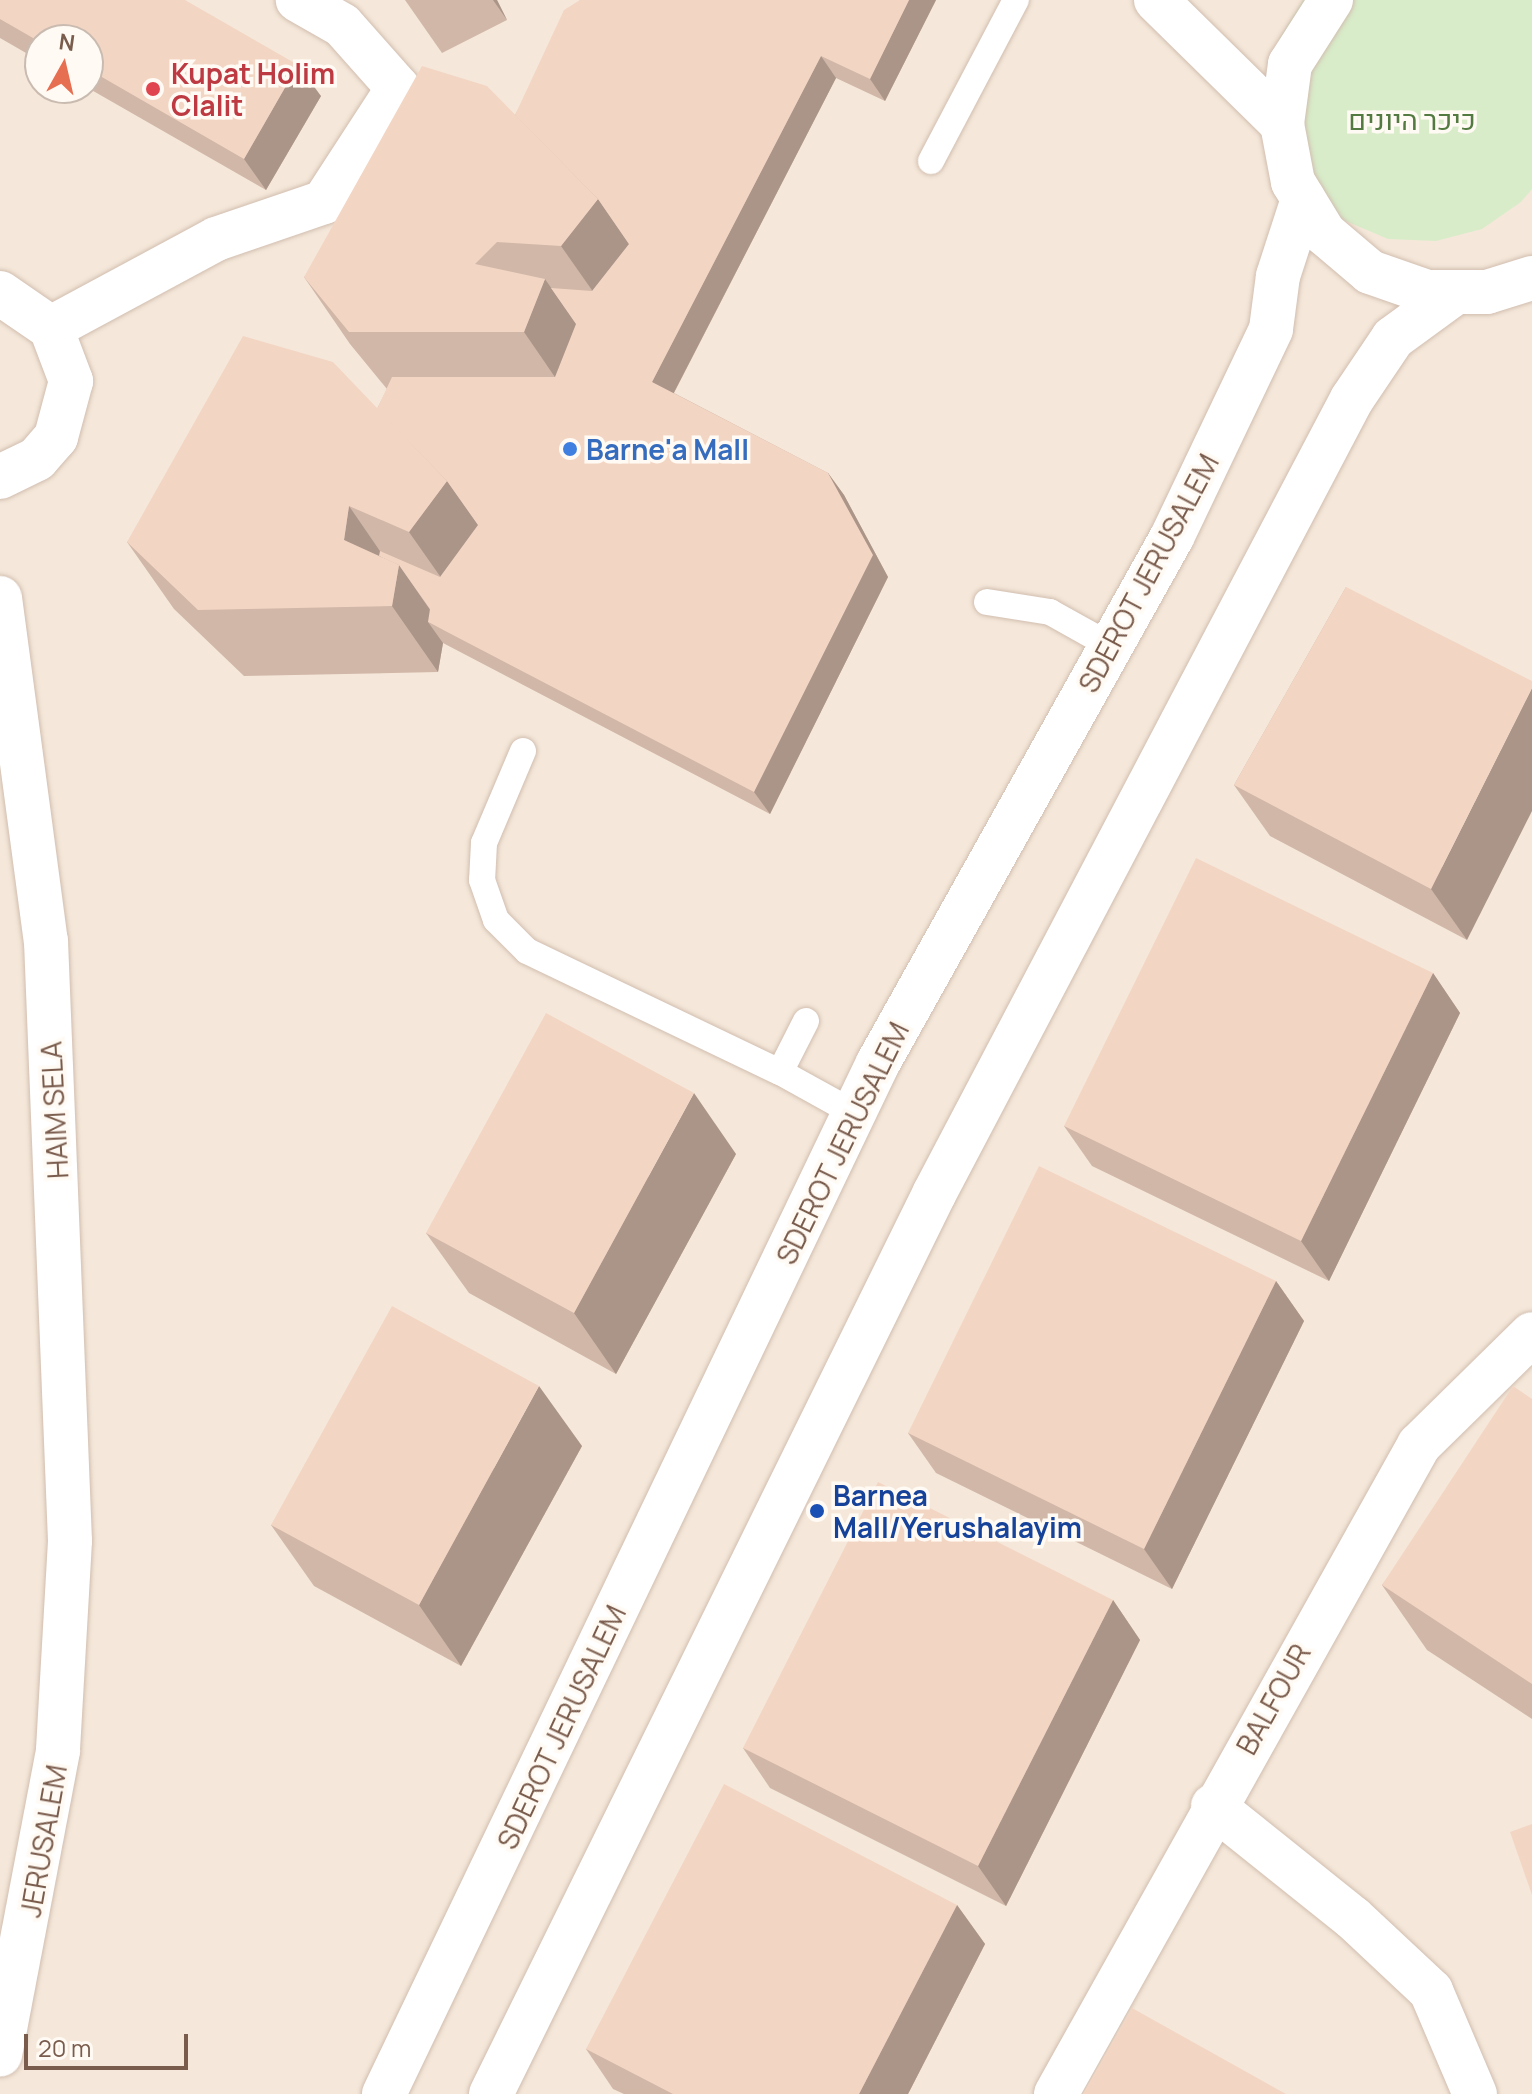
<!DOCTYPE html>
<html>
<head>
<meta charset="utf-8">
<style>
	body { margin:0 }
	#map { position:relative; width:1532px; height:2094px; overflow:hidden; background:#fdf6ec; font-family:Manrope,Heebo,sans-serif }
	div>[style] { position:absolute }
	.residential>* { inset:0; background:#f5e8da }
	.green>* { inset:0; background:#d8ecc9 }
	.roads { filter:drop-shadow(0 0 2px #d1beb0) drop-shadow(0 0 2px #d1beb0) }
	.service>* { height:26px; margin:-13px; padding:0 13px; transform-origin:13px; border-radius:13px; background:#fff }
	.minor>* { height:44px; margin:-22px; padding:0 22px; transform-origin:22px; border-radius:22px; background:#fff }
	.secondary>* { height:44px; margin:-22px; padding:0 22px; transform-origin:22px; border-radius:22px; background:#fff }
	.wall>* { inset:0; background:#d1b7a8 }
	.shaded-wall>* { inset:0; background:#aa9588 }
	.building>* { inset:0; background:#f3d5c3 }
	.dots>* { width:22px; height:22px; translate:-50% -50%; box-sizing:border-box; border:4px solid #fffaf3; border-radius:50% }
	span { translate:-50% -50%; white-space:nowrap; text-align:center; line-height:1.15; -webkit-text-stroke:7px #fffaf3; paint-order:stroke }
	.health-label { font-size:28px; color:#be3a42; font-weight:700 }
	.left { translate:0 -50%; text-align:left }
	.park-label { font-size:28px; color:#537a41 }
	.shop-label { font-size:28px; color:#366cbe; font-weight:700 }
	.street-label { font-size:28px; color:#7a5c4d }
	.transit-label { font-size:28px; color:#164399; font-weight:700 }
	.north { position:absolute; left:24px; top:24px; width:80px; height:80px; box-sizing:border-box; background:#fffaf3; border:2px solid #cabbb1; border-radius:50%; rotate:8deg; font-size:22px; font-weight:700; line-height:32px; text-align:center; color:#7a5c4d }
	.north::after { content:''; display:block; margin:auto; width:28px; height:36px; background:#e76f51; clip-path:polygon(50% 0,100% 100%,50% 72%,0 100%) }
	.scale { position:absolute; left:24px; top:2034px; width:164px; height:36px; box-sizing:border-box; border:4px solid #7a5c4d; border-top:0; padding-left:10px; font-size:24px; line-height:28px; white-space:nowrap; color:#7a5c4d; -webkit-text-stroke:6px #fffaf3; paint-order:stroke }
</style>
</head>
<body>
<div id="map">
	<div class="residential">
		<i style="clip-path:polygon(evenodd,0 0,1532px 0,1532px 2094px,0 2094px,0 0,40px 40px,88px 40px,88px 88px,40px 88px,40px 40px)"></i>
	</div>
	<div class="green">
		<i style="clip-path:polygon(1303px 0,1532px 0,1532px 189px,1521px 202px,1482px 229px,1436px 241px,1388px 239px,1341px 219px,1302px 184px,1270px 88px,1280px 37px)"></i>
	</div>
	<div class="roads">
		<div class="service">
			<i style="left:931px;top:161px;width:182px;rotate:-62.2deg"></i>
			<i style="left:987px;top:602px;width:64px;rotate:9deg"></i>
			<i style="left:1050px;top:612px;width:70px;rotate:29.1deg"></i>
			<i style="left:523px;top:751px;width:100px;rotate:113deg"></i>
			<i style="left:484px;top:843px;width:37px;rotate:93deg"></i>
			<i style="left:482px;top:880px;width:42px;rotate:70.7deg"></i>
			<i style="left:496px;top:920px;width:44px;rotate:45deg"></i>
			<i style="left:527px;top:951px;width:280px;rotate:25.6deg"></i>
			<i style="left:806px;top:1021px;width:57px;rotate:117deg"></i>
			<i style="left:780px;top:1072px;width:85px;rotate:29deg"></i>
		</div>
		<div class="minor">
			<i style="left:0;top:293px;width:62px;rotate:34.5deg"></i>
			<i style="left:51px;top:328px;width:57px;rotate:69.3deg"></i>
			<i style="left:71px;top:381px;width:58px;rotate:105deg"></i>
			<i style="left:56px;top:437px;width:29px;rotate:131deg"></i>
			<i style="left:37px;top:459px;width:41px;rotate:154.1deg"></i>
			<i style="left:51px;top:328px;width:187px;rotate:-28.3deg"></i>
			<i style="left:216px;top:239px;width:114px;rotate:-18.9deg"></i>
			<i style="left:324px;top:202px;width:136px;rotate:-57deg"></i>
			<i style="left:398px;top:88px;width:84px;rotate:-131.6deg"></i>
			<i style="left:342px;top:25px;width:51px;rotate:-150.4deg"></i>
			<i style="left:0;top:598px;width:346px;rotate:82.4deg"></i>
			<i style="left:46px;top:941px;width:600px;rotate:87.71deg"></i>
			<i style="left:70px;top:1541px;width:210px;rotate:93.3deg"></i>
			<i style="left:58px;top:1751px;width:309px;rotate:100.8deg"></i>
			<i style="left:1213px;top:1806px;width:179px;rotate:38.7deg"></i>
			<i style="left:1353px;top:1918px;width:107px;rotate:43.1deg"></i>
			<i style="left:1431px;top:1991px;width:112px;rotate:66.9deg"></i>
			<i style="left:1056px;top:2094px;width:744px;rotate:-60.78deg"></i>
			<i style="left:1419px;top:1445px;width:158px;rotate:-44.5deg"></i>
		</div>
		<div class="secondary">
			<i style="left:1156px;top:0;width:177px;rotate:44.5deg"></i>
			<i style="left:1331px;top:0;width:76px;rotate:122.6deg"></i>
			<i style="left:1290px;top:64px;width:61px;rotate:97.6deg"></i>
			<i style="left:1282px;top:124px;width:59px;rotate:79.3deg"></i>
			<i style="left:1293px;top:182px;width:60px;rotate:58.7deg"></i>
			<i style="left:1324px;top:233px;width:60px;rotate:40.3deg"></i>
			<i style="left:1370px;top:272px;width:60px;rotate:19.3deg"></i>
			<i style="left:1427px;top:292px;width:60px"></i>
			<i style="left:1487px;top:292px;width:47px;rotate:-17.3deg"></i>
			<i style="left:384px;top:2094px;width:1143px;rotate:-64.4deg"></i>
			<i style="left:878px;top:1063px;width:603px;rotate:-60.8deg"></i>
			<i style="left:1172px;top:537px;width:230px;rotate:-64.5deg"></i>
			<i style="left:1271px;top:329px;width:53px;rotate:-82.5deg"></i>
			<i style="left:1278px;top:276px;width:81px;rotate:-72deg"></i>
			<i style="left:491px;top:2094px;width:1003px;rotate:-63.79deg"></i>
			<i style="left:934px;top:1194px;width:898px;rotate:-62.27deg"></i>
			<i style="left:1352px;top:399px;width:73px;rotate:-56.1deg"></i>
			<i style="left:1393px;top:338px;width:78px;rotate:-36.1deg"></i>
		</div>
	</div>
	<div class="wall">
		<i style="clip-path:polygon(0 0,321px 96px,266px 190px,88px 88px,88px 40px,40px 40px,40px 61px,0 38px)"></i>
		<i style="clip-path:polygon(405px 0,497px 0,507px 20px,442px 53px)"></i>
		<i style="clip-path:polygon(580px 0,936px 0,885px 101px,836px 78px,674px 393px,828px 473px,844px 495px,888px 577px,770px 814px,443px 643px,438px 672px,244px 676px,174px 609px,127px 542px,377px 409px,387px 389px,350px 344px,304px 277px,515px 115px)"></i>
		<i style="clip-path:polygon(1346px 587px,1467px 940px,1270px 836px,1234px 785px)"></i>
		<i style="clip-path:polygon(1433px 973px,1460px 1013px,1329px 1281px,1092px 1166px,1064px 1126px)"></i>
		<i style="clip-path:polygon(736px 1154px,616px 1374px,469px 1293px,426px 1233px)"></i>
		<i style="clip-path:polygon(1276px 1281px,1304px 1321px,1172px 1589px,936px 1473px,908px 1433px)"></i>
		<i style="clip-path:polygon(1532px 1399px,1532px 1719px,1427px 1650px,1382px 1585px)"></i>
		<i style="clip-path:polygon(582px 1446px,461px 1666px,314px 1586px,271px 1525px)"></i>
		<i style="clip-path:polygon(1113px 1600px,1140px 1640px,1006px 1906px,770px 1788px,743px 1748px)"></i>
		<i style="clip-path:polygon(957px 1905px,985px 1944px,908px 2094px,624px 2094px,613px 2089px,586px 2049px)"></i>
	</div>
	<div class="shaded-wall">
		<i style="clip-path:polygon(493px 0,497px 0,507px 20px)"></i>
		<i style="clip-path:polygon(909px 0,936px 0,885px 101px,870px 79px)"></i>
		<i style="clip-path:polygon(821px 56px,836px 78px,668px 404px,652px 382px)"></i>
		<i style="clip-path:polygon(298px 65px,321px 96px,266px 190px,244px 159px)"></i>
		<i style="clip-path:polygon(598px 199px,644px 266px,608px 313px,561px 246px)"></i>
		<i style="clip-path:polygon(545px 279px,591px 345px,570px 399px,524px 332px)"></i>
		<i style="clip-path:polygon(828px 473px,844px 495px,888px 577px,770px 814px,754px 792px)"></i>
		<i style="clip-path:polygon(447px 481px,494px 547px,456px 599px,409px 532px)"></i>
		<i style="clip-path:polygon(349px 506px,395px 573px,344px 540px)"></i>
		<i style="clip-path:polygon(399px 565px,444px 630px,428px 622px,443px 643px,438px 672px,392px 606px)"></i>
		<i style="clip-path:polygon(1532px 688px,1532px 811px,1467px 940px,1431px 889px)"></i>
		<i style="clip-path:polygon(1433px 973px,1460px 1013px,1329px 1281px,1301px 1241px)"></i>
		<i style="clip-path:polygon(694px 1093px,736px 1154px,616px 1374px,574px 1313px)"></i>
		<i style="clip-path:polygon(1276px 1281px,1304px 1321px,1172px 1589px,1144px 1549px)"></i>
		<i style="clip-path:polygon(539px 1386px,582px 1446px,461px 1666px,419px 1605px)"></i>
		<i style="clip-path:polygon(1113px 1600px,1140px 1640px,1006px 1906px,978px 1866px)"></i>
		<i style="clip-path:polygon(957px 1905px,985px 1944px,908px 2094px,859px 2094px)"></i>
	</div>
	<div class="building">
		<i style="clip-path:polygon(0 0,185px 0,298px 65px,244px 159px,88px 69px,88px 40px,40px 40px,40px 42px,0 19px)"></i>
		<i style="clip-path:polygon(580px 0,909px 0,870px 79px,821px 56px,652px 382px,828px 473px,873px 555px,754px 792px,428px 622px,430px 609px,399px 565px,379px 556px,380px 551px,440px 577px,478px 525px,447px 481px,377px 409px,392px 377px,555px 377px,576px 324px,551px 288px,592px 291px,629px 244px,598px 199px,515px 115px,564px 10px)"></i>
		<i style="clip-path:polygon(422px 66px,487px 86px,598px 199px,561px 246px,497px 242px,475px 264px,545px 279px,524px 332px,349px 332px,304px 277px)"></i>
		<i style="clip-path:polygon(243px 336px,333px 362px,447px 481px,409px 532px,349px 506px,344px 540px,399px 565px,392px 606px,198px 610px,127px 542px)"></i>
		<i style="clip-path:polygon(1346px 587px,1532px 681px,1532px 688px,1431px 889px,1234px 785px)"></i>
		<i style="clip-path:polygon(1196px 858px,1433px 973px,1301px 1241px,1064px 1126px)"></i>
		<i style="clip-path:polygon(546px 1013px,694px 1093px,574px 1313px,426px 1233px)"></i>
		<i style="clip-path:polygon(1039px 1166px,1276px 1281px,1144px 1549px,908px 1433px)"></i>
		<i style="clip-path:polygon(392px 1306px,539px 1386px,419px 1605px,271px 1525px)"></i>
		<i style="clip-path:polygon(1513px 1386px,1532px 1399px,1532px 1684px,1382px 1585px)"></i>
		<i style="clip-path:polygon(878px 1482px,1113px 1600px,978px 1866px,743px 1748px)"></i>
		<i style="clip-path:polygon(724px 1784px,957px 1905px,859px 2094px,673px 2094px,586px 2049px)"></i>
		<i style="clip-path:polygon(1532px 1824px,1532px 1895px,1510px 1832px)"></i>
		<i style="clip-path:polygon(1132px 2008px,1286px 2094px,1083px 2094px)"></i>
	</div>
	<div class="dots">
		<i style="left:153px;top:89px;background:#e0444e"></i>
		<i style="left:570px;top:449px;background:#3f7fe0"></i>
		<i style="left:817px;top:1511px;background:#1a4fb4"></i>
	</div>
	<div class="health-label">
		<span class="left" style="left:171px;top:89px">Kupat Holim<br>Clalit</span>
	</div>
	<div class="park-label">
		<span style="left:1412px;top:119px">כיכר היונים</span>
	</div>
	<div class="shop-label">
		<span class="left" style="left:586px;top:449px">Barne'a Mall</span>
	</div>
	<div class="street-label">
		<span style="left:1148px;top:573px;rotate:-62deg">SDEROT JERUSALEM</span>
		<span style="left:54px;top:1110px;rotate:-93deg">HAIM SELA</span>
		<span style="left:842px;top:1143px;rotate:-64deg">SDEROT JERUSALEM</span>
		<span style="left:1273px;top:1699px;rotate:-61deg">BALFOUR</span>
		<span style="left:561px;top:1727px;rotate:-65deg">SDEROT JERUSALEM</span>
		<span style="left:43px;top:1841px;rotate:-80deg">JERUSALEM</span>
	</div>
	<div class="transit-label">
		<span class="left" style="left:833px;top:1511px">Barnea<br>Mall/Yerushalayim</span>
	</div>
	<div class="north">N</div>
	<div class="scale">20 m</div>
</div>
</body>
</html>
